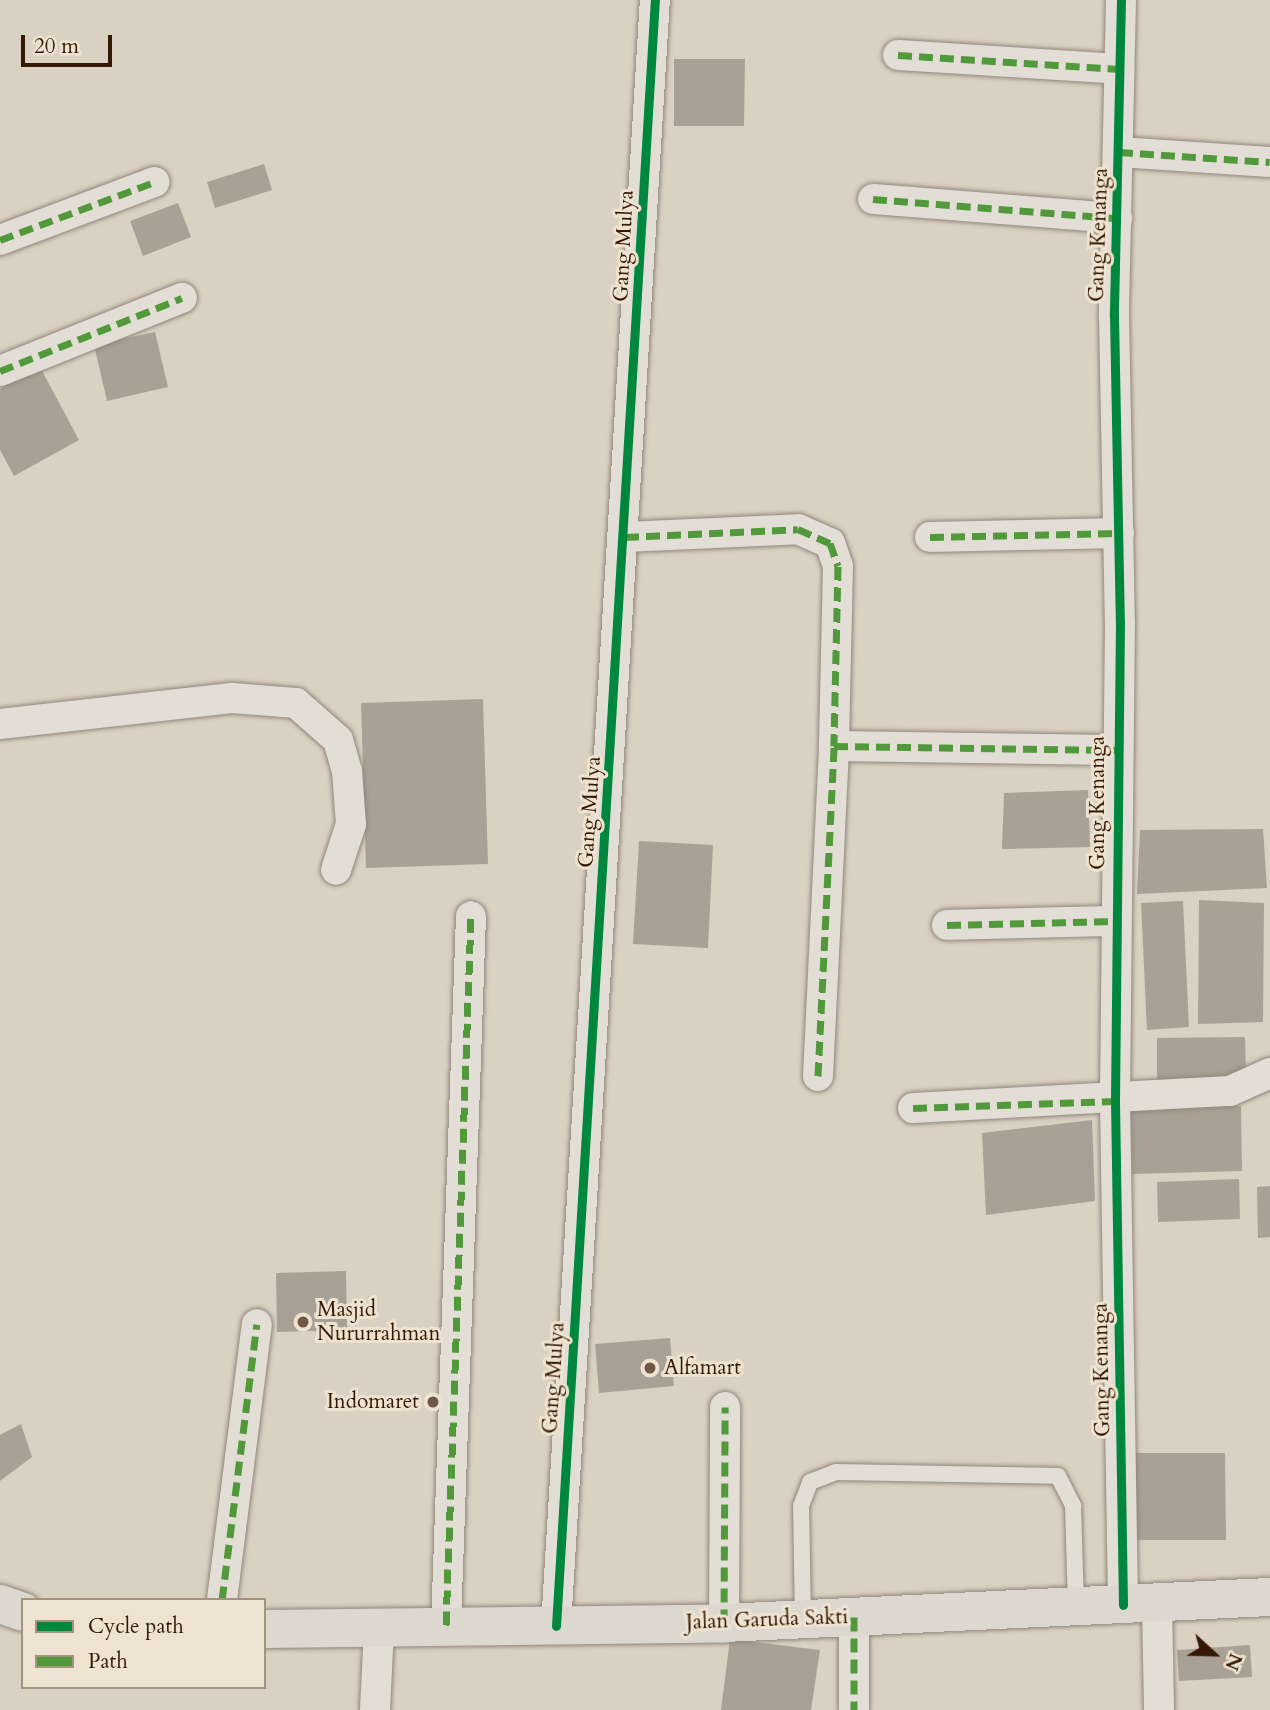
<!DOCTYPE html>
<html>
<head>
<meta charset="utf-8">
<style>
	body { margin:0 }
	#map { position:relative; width:1270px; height:1710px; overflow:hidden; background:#dad1c2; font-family:Cardo,serif }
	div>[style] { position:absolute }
	.building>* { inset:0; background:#a9a195 }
	.roads { filter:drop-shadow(0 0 2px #8f867b) drop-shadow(0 0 2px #8f867b) }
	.lane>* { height:16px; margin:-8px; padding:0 8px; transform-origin:8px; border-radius:8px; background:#e2ded6 }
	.street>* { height:30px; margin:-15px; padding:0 15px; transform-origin:15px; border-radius:15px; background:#e2ded6 }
	.highway>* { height:38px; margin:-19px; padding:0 19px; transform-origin:19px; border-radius:19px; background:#ddd8cf }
	.quiet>* { height:7px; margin-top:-3.5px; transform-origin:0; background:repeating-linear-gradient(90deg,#51993a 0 14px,transparent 0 21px) }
	.cycleway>* { height:9px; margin:-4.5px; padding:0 4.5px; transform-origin:4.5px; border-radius:4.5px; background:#00873e }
	.dots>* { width:19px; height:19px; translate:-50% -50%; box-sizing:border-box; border:4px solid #ede3d0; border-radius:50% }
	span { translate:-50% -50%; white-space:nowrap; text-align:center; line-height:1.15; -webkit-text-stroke:6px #ede3d0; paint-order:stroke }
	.street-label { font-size:21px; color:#351804 }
	.poi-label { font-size:21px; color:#351804 }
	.left { translate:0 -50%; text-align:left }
	.right { translate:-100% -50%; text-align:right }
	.legend { position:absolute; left:21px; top:1598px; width:245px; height:91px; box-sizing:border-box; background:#ede3d0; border:2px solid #a3927e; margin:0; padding:9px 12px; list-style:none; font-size:21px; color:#351804 }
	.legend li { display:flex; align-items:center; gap:14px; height:35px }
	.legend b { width:35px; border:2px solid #a3927e }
	.north { position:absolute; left:1179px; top:1619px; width:70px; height:70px; -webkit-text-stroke:5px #ede3d0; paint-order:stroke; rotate:112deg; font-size:19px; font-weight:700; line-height:28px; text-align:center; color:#351804 }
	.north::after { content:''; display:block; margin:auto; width:24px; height:32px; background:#351804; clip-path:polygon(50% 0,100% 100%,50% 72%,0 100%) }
	.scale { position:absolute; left:21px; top:35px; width:91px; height:32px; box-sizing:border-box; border:4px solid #351804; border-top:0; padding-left:9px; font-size:21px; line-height:24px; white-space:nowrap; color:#351804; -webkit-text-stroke:5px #ede3d0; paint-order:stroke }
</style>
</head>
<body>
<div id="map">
	<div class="building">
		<i style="clip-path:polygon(674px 59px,745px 59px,744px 126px,674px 126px)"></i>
		<i style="clip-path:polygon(264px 164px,272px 190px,215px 208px,207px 182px)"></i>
		<i style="clip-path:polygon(178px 203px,191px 237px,143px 256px,130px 221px)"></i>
		<i style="clip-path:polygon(155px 332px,168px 387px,107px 401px,94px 345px)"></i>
		<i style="clip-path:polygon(40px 367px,79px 440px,14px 476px,0 450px,0 389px)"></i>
		<i style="clip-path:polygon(483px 699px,488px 864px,366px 868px,361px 703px)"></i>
		<i style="clip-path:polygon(1088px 790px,1090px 847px,1002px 849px,1004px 793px)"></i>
		<i style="clip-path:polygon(1263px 829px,1267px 888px,1137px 894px,1140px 830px)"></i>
		<i style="clip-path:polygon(639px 841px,713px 845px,708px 948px,633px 944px)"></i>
		<i style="clip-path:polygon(1199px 900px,1264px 903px,1263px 1022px,1198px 1024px)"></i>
		<i style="clip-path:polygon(1183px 901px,1189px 1027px,1147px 1030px,1141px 903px)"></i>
		<i style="clip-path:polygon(1245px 1037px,1246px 1079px,1157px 1080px,1157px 1038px)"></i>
		<i style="clip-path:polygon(1241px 1106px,1242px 1171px,1132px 1174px,1131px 1109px)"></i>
		<i style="clip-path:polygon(1092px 1120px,1095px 1201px,986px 1215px,982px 1133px)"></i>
		<i style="clip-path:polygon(1239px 1179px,1240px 1219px,1158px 1222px,1157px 1182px)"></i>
		<i style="clip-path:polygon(1270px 1186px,1270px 1237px,1258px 1238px,1257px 1187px)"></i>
		<i style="clip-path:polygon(346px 1271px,347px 1330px,277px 1332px,276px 1273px)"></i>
		<i style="clip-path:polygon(670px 1338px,674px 1386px,599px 1393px,595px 1344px)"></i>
		<i style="clip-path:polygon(21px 1424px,32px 1457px,0 1481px,0 1435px)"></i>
		<i style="clip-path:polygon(1130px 1453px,1225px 1453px,1226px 1540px,1130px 1540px)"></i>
		<i style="clip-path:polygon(730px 1639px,820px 1650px,811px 1710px,721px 1710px)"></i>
		<i style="clip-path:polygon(1250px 1645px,1252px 1677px,1179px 1681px,1177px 1650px)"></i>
	</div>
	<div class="roads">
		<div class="lane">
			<i style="left:803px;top:1619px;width:113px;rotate:-91deg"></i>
			<i style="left:801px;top:1506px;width:26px;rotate:-69deg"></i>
			<i style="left:810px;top:1482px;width:28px;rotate:-21deg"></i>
			<i style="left:836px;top:1472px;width:222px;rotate:1deg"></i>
			<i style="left:1058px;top:1476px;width:34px;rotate:63deg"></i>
			<i style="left:1073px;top:1506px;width:101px;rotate:88.3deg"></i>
		</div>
		<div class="street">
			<i style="left:1121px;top:0;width:316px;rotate:91.3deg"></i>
			<i style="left:1114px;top:316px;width:306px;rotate:88.9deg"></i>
			<i style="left:1120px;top:622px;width:479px;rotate:90.6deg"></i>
			<i style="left:1115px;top:1101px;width:504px;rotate:89.09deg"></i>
			<i style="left:898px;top:55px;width:222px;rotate:3.6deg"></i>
			<i style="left:1119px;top:152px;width:151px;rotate:3.8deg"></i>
			<i style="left:873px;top:199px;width:245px;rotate:4.5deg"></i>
			<i style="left:0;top:240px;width:165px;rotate:-20.6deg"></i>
			<i style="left:0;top:371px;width:196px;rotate:-21.9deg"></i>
			<i style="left:625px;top:537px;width:173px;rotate:-2.6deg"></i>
			<i style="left:798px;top:529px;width:35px;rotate:24deg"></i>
			<i style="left:830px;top:543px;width:24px;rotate:71deg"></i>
			<i style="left:838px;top:566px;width:180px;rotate:91.3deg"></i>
			<i style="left:930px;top:537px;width:189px;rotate:-1.2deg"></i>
			<i style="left:0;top:724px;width:233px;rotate:-6.4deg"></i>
			<i style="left:232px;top:698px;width:64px;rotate:4.5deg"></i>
			<i style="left:296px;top:703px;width:56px;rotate:41.4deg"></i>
			<i style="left:338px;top:740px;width:32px;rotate:74deg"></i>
			<i style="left:347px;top:771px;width:53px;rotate:85.7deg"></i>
			<i style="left:351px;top:824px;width:48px;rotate:108.1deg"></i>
			<i style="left:947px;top:925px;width:168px;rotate:-1.4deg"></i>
			<i style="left:818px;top:1076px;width:330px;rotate:-87.2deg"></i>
			<i style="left:834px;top:746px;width:281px;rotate:0.8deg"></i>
			<i style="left:913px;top:1108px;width:317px;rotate:-3.1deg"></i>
			<i style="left:1230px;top:1091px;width:44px;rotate:-24.2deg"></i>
			<i style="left:222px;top:1600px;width:278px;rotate:-82.8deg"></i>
			<i style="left:1157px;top:1604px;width:106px;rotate:88.9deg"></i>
			<i style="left:854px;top:1617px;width:93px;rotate:90deg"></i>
			<i style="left:724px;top:1623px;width:216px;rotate:-89.7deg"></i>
			<i style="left:446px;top:1625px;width:709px;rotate:-87.98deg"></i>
			<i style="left:556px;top:1626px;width:1629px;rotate:-86.52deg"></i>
			<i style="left:375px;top:1710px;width:83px;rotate:-87.2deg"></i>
		</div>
		<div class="highway">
			<i style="left:0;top:1604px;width:24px;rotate:19deg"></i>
			<i style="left:264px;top:1629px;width:460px;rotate:-0.7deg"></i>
			<i style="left:724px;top:1623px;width:547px;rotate:-2.73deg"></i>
		</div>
	</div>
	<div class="quiet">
		<i style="left:898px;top:55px;width:222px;rotate:3.6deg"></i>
		<i style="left:1119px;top:152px;width:151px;rotate:3.8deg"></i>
		<i style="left:873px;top:199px;width:245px;rotate:4.5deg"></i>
		<i style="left:0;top:240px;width:165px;rotate:-20.6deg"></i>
		<i style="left:0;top:371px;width:196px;rotate:-21.9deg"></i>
		<i style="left:625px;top:537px;width:173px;rotate:-2.6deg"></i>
		<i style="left:798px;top:529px;width:35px;rotate:24deg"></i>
		<i style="left:830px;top:543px;width:24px;rotate:71deg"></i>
		<i style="left:838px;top:566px;width:180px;rotate:91.3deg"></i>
		<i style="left:930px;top:537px;width:189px;rotate:-1.2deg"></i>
		<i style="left:947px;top:925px;width:168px;rotate:-1.4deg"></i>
		<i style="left:818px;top:1076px;width:330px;rotate:-87.2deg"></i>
		<i style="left:834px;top:746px;width:281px;rotate:0.8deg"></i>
		<i style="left:913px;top:1108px;width:202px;rotate:-2deg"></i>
		<i style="left:222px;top:1600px;width:278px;rotate:-82.8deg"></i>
		<i style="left:854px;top:1617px;width:93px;rotate:90deg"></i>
		<i style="left:724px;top:1623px;width:216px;rotate:-89.7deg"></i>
		<i style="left:446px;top:1625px;width:709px;rotate:-87.98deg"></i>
	</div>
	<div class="cycleway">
		<i style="left:1121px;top:0;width:316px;rotate:91.3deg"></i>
		<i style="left:1114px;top:316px;width:306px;rotate:88.9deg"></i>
		<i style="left:1120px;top:622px;width:479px;rotate:90.6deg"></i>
		<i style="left:1115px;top:1101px;width:504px;rotate:89.09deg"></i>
		<i style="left:556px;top:1626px;width:1629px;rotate:-86.52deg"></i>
	</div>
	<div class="dots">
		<i style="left:303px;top:1322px;background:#6f5946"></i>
		<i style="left:650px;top:1368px;background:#6f5946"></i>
		<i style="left:433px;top:1402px;background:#6f5946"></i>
	</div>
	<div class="street-label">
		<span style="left:1099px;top:235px;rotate:-88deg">Gang Kenanga</span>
		<span style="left:624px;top:246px;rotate:-87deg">Gang Mulya</span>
		<span style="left:1098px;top:803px;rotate:-90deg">Gang Kenanga</span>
		<span style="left:590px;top:812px;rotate:-86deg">Gang Mulya</span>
		<span style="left:1102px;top:1370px;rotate:-91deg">Gang Kenanga</span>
		<span style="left:554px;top:1378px;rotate:-86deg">Gang Mulya</span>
		<span style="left:767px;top:1620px;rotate:-2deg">Jalan Garuda Sakti</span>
	</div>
	<div class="poi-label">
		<span class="left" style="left:317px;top:1322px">Masjid<br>Nururrahman</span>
		<span class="left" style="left:664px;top:1368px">Alfamart</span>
		<span class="right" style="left:419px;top:1402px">Indomaret</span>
	</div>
	<ul class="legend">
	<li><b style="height:9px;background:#00873e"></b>Cycle path</li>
	<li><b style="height:9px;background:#51993a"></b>Path</li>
	</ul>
	<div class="north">N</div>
	<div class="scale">20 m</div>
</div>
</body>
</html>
